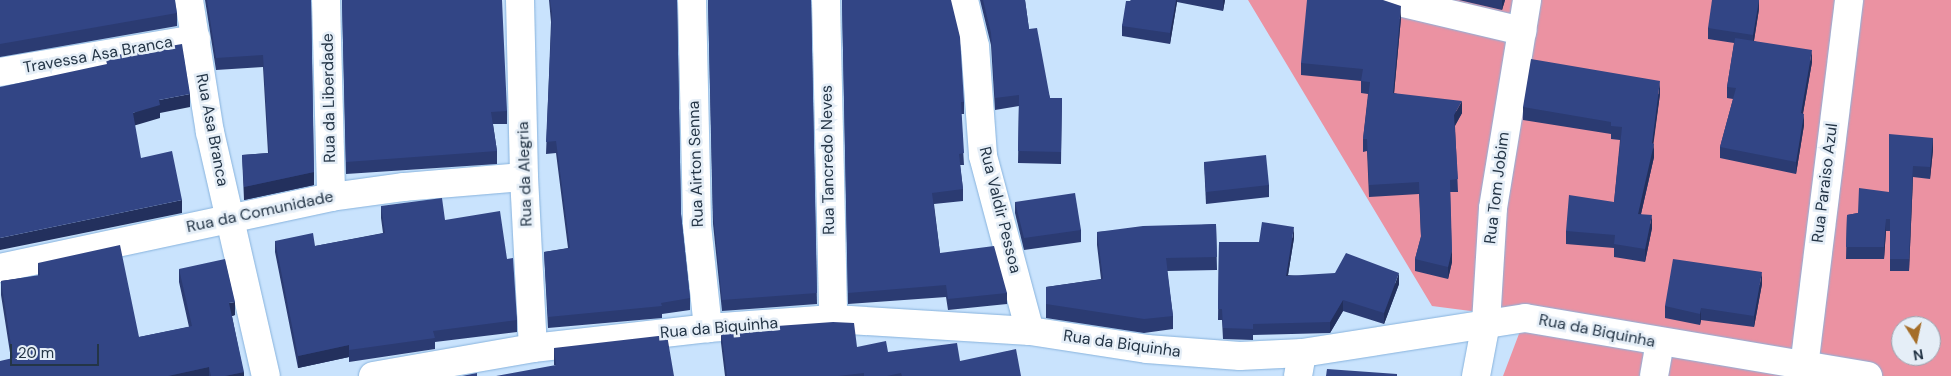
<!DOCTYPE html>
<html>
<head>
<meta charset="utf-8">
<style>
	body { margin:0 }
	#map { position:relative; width:1951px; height:376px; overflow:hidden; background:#c9e3fd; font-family:"DM Sans",sans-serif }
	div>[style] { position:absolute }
	.forest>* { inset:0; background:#eb92a2 }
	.roads { filter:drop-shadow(0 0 1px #88b3dd) drop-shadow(0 0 1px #88b3dd) }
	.minor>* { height:28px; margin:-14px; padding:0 14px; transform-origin:14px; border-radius:14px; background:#fff }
	.tertiary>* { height:28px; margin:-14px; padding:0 14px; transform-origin:14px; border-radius:14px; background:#fff }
	.wall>* { inset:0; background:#2b3b72 }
	.shaded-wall>* { inset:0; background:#23305d }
	.building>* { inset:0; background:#324585 }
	span { translate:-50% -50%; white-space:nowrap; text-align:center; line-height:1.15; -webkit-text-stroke:5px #e5eef7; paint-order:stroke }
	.street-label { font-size:16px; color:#243546 }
	.north { position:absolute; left:1891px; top:316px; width:50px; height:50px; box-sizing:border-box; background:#e5eef7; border:1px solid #98a4b0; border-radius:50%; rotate:170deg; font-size:14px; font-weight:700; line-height:20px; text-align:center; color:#243546 }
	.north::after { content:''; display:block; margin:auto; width:18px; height:22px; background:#a56e29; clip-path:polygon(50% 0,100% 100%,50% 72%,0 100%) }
	.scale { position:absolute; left:10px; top:344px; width:89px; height:22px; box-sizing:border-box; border:2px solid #243546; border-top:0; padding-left:6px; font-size:15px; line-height:18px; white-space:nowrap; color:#243546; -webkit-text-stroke:4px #e5eef7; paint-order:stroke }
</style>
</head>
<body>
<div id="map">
	<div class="forest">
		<i style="clip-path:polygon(evenodd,1248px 0,1951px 0,1951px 376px,1503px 376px,1525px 318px,1432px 306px,1248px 0,1901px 326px,1931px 326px,1931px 356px,1901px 356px,1901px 326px)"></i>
	</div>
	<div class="roads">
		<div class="minor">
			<i style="left:189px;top:0;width:134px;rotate:81deg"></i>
			<i style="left:210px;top:132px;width:250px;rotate:77.1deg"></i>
			<i style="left:326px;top:0;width:197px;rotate:88.5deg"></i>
			<i style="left:520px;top:0;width:177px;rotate:88.7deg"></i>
			<i style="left:524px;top:177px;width:171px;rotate:87deg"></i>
			<i style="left:692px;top:0;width:225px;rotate:88.7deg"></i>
			<i style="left:697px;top:225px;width:104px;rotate:83.9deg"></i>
			<i style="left:826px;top:0;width:319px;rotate:88.7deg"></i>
			<i style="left:964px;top:0;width:47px;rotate:76.6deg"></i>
			<i style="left:975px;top:46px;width:110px;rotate:85.8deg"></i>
			<i style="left:983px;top:156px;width:181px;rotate:75deg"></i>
			<i style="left:1391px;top:0;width:135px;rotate:13.3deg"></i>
			<i style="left:0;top:72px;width:199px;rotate:-9.6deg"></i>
			<i style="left:0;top:268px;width:339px;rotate:-12.1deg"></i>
			<i style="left:331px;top:197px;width:74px;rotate:-7.8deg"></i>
			<i style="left:404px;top:187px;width:120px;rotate:-4.8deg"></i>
			<i style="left:1804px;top:367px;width:370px;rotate:-83deg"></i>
			<i style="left:1298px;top:376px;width:23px;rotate:-80deg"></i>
			<i style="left:1476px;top:376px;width:54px;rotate:-79.3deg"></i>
			<i style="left:1486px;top:323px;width:115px;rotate:-86.5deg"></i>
			<i style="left:1493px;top:208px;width:211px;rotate:-80.7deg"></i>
			<i style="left:1654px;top:376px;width:34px;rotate:-80deg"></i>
		</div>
		<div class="tertiary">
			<i style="left:373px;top:376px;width:162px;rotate:-9.9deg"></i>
			<i style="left:533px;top:348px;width:176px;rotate:-6.5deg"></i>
			<i style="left:708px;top:328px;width:125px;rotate:-4.1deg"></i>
			<i style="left:833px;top:319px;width:197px;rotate:3.5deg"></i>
			<i style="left:1030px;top:331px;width:118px;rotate:8.7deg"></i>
			<i style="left:1147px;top:349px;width:93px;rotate:4.3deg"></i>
			<i style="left:1240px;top:356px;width:62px;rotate:-2.8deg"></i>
			<i style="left:1302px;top:353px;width:226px;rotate:-8.9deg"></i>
			<i style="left:1525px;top:318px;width:348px;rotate:9.6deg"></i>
		</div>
	</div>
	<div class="wall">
		<i style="clip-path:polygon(0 0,177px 13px,177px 26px,0 57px)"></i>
		<i style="clip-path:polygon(205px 0,311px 0,314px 185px,244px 200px,242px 155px,268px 153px,263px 67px,216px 70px)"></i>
		<i style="clip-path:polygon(342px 0,507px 111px,507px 124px,493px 124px,497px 151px,497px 164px,346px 174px)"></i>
		<i style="clip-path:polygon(549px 0,677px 0,681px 214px,690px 298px,690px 310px,662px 314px,662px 318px,548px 328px,544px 252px,568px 248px,556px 153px,546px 154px,551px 22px)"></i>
		<i style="clip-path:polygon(708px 0,811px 0,817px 304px,722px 311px,713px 224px)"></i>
		<i style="clip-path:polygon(842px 0,964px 102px,964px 114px,961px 114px,964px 165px,960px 165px,963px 189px,963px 201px,934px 204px,940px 253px,1007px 293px,1007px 304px,948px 310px,946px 297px,848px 304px)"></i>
		<i style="clip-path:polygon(980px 0,1025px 0,1029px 29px,1050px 98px,1062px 98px,1061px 164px,1018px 163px,1019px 106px,995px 110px,991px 45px)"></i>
		<i style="clip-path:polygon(1131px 0,1225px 0,1223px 11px,1177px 2px,1170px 44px,1122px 36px,1122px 26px)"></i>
		<i style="clip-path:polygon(1459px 0,1505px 0,1502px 10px)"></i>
		<i style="clip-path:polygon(1759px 0,1759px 9px,1754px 41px,1812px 62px,1803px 113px,1804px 125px,1796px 174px,1720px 158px,1720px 147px,1733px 99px,1727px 98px,1727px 87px,1734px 43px,1708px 39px,1708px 28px)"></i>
		<i style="clip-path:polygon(1401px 18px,1394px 93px,1462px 113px,1455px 126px,1458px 192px,1450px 192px,1452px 262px,1448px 279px,1415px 271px,1415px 259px,1421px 237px,1419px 194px,1369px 197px,1367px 151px,1363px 152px,1363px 139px,1368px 94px,1361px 93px,1361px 81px,1301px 75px,1301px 63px)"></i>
		<i style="clip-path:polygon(1660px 94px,1653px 143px,1654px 157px,1641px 214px,1652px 228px,1645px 262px,1614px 257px,1614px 248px,1566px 244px,1566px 231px,1614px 202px,1620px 140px,1611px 139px,1611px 134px,1523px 120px,1523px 107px)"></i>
		<i style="clip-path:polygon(1933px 138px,1933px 150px,1930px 179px,1913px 177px,1909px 271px,1890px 271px,1890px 231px,1886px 231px,1884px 259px,1846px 259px,1847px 215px,1858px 213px,1889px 192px)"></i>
		<i style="clip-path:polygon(1204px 162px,1269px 185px,1269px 197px,1206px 204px)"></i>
		<i style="clip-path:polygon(1015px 202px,1081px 230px,1081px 242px,1024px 250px,1015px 213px)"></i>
		<i style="clip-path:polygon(381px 206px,445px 220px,507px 259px,517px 320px,517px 332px,435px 342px,435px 349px,349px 362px,349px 357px,298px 368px,275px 252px,275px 241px,315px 246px,383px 233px,381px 218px)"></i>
		<i style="clip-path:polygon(1216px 224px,1217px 270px,1167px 271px,1173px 316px,1173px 329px,1144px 333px,1046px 318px,1046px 287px,1101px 279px,1097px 245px,1097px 232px)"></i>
		<i style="clip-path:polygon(1294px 238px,1288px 275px,1399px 284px,1384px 324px,1343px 311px,1330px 333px,1253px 335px,1253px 340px,1223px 339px,1222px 320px,1218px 320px,1219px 242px,1259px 242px)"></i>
		<i style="clip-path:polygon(38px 263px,139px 337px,189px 327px,179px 282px,179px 269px,235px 315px,232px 316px,244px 376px,0 376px,11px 359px,1px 295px,1px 281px,38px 276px)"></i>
		<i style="clip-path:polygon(1762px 284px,1754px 327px,1701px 320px,1700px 325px,1665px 318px,1665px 306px)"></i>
		<i style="clip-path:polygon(721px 330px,857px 347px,888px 352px,960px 361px,1021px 376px,725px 376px,721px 343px)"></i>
		<i style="clip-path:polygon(554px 348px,674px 376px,554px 365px)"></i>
	</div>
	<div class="shaded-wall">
		<i style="clip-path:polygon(1176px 0,1177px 0,1177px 2px,1170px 44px,1170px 33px)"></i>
		<i style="clip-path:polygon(1223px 0,1225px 0,1223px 11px)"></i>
		<i style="clip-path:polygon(1502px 0,1505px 0,1502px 10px)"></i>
		<i style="clip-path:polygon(1759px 0,1759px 9px,1753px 46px,1753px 35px)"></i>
		<i style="clip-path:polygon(1401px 6px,1401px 18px,1393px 105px,1393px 93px)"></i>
		<i style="clip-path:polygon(1812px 50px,1812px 62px,1801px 125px,1801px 113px)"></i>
		<i style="clip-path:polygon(1660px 81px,1660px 94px,1652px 155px,1654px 144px,1654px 157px,1638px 227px,1638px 214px,1652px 143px)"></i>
		<i style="clip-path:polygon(190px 94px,190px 107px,160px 113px,160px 118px,133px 126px,133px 113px,159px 100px)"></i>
		<i style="clip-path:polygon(1462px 101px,1462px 113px,1454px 127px,1454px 115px)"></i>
		<i style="clip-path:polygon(1804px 114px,1804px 125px,1796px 174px,1796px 162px)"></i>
		<i style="clip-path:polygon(1933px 138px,1933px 150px,1930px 179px,1930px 167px)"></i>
		<i style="clip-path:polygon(1913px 166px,1913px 177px,1909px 271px,1909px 259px)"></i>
		<i style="clip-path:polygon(314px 172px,314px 185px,244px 200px,244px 187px)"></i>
		<i style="clip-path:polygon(182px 200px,182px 213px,0 250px,0 238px)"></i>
		<i style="clip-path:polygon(1652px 215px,1652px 228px,1645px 262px,1645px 249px)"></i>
		<i style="clip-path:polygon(1886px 219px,1886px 231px,1884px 259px,1884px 247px)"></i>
		<i style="clip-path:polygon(1294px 227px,1294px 238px,1286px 287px,1286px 276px)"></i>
		<i style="clip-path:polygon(1452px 250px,1452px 262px,1448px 279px,1448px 267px)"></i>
		<i style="clip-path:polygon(1762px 272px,1762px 284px,1754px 327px,1754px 316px)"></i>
		<i style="clip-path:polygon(1399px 273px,1399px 284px,1384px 324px,1384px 313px)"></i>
		<i style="clip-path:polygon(1343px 300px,1343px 311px,1330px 333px,1330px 322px)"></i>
		<i style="clip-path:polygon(235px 302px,235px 315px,229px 317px,229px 303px)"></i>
		<i style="clip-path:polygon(1701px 308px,1701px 320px,1700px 325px,1700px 314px)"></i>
		<i style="clip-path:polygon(349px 345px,349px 357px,298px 368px,298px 356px)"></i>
		<i style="clip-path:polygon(209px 367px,209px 376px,168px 376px)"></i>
		<i style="clip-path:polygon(244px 372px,244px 376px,225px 376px)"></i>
	</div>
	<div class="building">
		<i style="clip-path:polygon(0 0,175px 0,177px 13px,0 44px)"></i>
		<i style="clip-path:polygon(207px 0,311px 0,314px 172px,244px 187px,242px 155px,269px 153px,263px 55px,216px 58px)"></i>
		<i style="clip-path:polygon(342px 0,502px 0,507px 111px,491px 112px,497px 151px,346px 162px)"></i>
		<i style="clip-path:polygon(550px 0,677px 0,681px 214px,690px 298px,661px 303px,662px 306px,548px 317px,544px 252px,570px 248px,556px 141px,546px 142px,552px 13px)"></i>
		<i style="clip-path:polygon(708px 0,811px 0,817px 293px,722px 300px,713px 212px)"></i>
		<i style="clip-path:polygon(842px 0,951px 0,960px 37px,964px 102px,961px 102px,964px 153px,959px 154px,963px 189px,932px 193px,940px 253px,994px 246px,1007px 293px,948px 299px,946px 285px,848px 293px)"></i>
		<i style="clip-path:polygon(983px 0,1025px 0,1029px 29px,1037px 28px,1050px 98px,1062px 98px,1061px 152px,1018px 151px,1019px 95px,995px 98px,991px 33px)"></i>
		<i style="clip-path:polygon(1131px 0,1176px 0,1170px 33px,1122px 26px,1126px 1px,1130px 1px)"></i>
		<i style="clip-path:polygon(1307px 0,1383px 0,1401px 6px,1393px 93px,1462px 101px,1454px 115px,1458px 179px,1450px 180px,1452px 250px,1448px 267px,1415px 259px,1421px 236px,1419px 182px,1369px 185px,1367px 139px,1363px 139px,1370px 82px,1361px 81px,1363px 69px,1301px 63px)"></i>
		<i style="clip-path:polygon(1712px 0,1759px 0,1753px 35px,1708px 28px)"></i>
		<i style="clip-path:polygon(1735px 38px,1812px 50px,1801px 113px,1804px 114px,1796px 162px,1720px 147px,1736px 88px,1727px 87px)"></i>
		<i style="clip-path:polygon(182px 44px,190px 94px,159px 100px,160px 105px,133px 113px,141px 158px,172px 151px,182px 200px,0 238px,0 87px,107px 64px,105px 57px)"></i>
		<i style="clip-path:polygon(1531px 59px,1660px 81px,1652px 143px,1654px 144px,1638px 214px,1652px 215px,1645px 249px,1614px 244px,1615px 235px,1566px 231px,1569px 195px,1614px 202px,1622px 127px,1611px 126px,1611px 122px,1523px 107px)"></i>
		<i style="clip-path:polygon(1889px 134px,1933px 138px,1930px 167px,1913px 166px,1909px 259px,1890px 259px,1890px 219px,1886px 219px,1884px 247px,1846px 247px,1847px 215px,1858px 213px,1859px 188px,1889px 192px)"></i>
		<i style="clip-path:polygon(1266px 155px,1269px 185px,1206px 192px,1204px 162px)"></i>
		<i style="clip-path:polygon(1075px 193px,1081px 230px,1024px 238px,1015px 202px)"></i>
		<i style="clip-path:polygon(442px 198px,445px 220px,500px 211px,507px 259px,513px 258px,517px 320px,433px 331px,435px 338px,349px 350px,349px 345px,298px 356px,275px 241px,313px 233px,315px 246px,385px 233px,381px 206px)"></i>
		<i style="clip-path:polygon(1262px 222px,1294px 227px,1286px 276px,1335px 273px,1346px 253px,1399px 273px,1384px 313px,1343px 300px,1330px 322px,1253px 324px,1253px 329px,1223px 328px,1222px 309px,1218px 309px,1219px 242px,1259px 242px)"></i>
		<i style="clip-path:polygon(1216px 224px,1217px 257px,1166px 258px,1173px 316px,1144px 319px,1046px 304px,1046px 287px,1103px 279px,1097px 232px,1143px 226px)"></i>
		<i style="clip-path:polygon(120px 245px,139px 337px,192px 326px,179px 269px,225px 259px,235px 302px,229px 303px,244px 372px,225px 376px,211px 376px,209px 367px,168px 376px,0 376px,0 361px,13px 358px,1px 281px,40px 275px,38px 263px)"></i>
		<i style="clip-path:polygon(1673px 259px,1762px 272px,1754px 316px,1701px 308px,1700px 314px,1665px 306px)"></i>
		<i style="clip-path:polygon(833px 322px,854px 323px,857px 347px,886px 341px,888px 352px,957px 343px,960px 361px,1016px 349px,1021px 376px,902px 376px,901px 373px,887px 376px,864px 376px,864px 373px,838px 376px,727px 376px,721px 330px)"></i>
		<i style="clip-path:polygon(667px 335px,674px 376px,496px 376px,556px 365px,554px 348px)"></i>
		<i style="clip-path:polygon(1327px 369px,1397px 374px,1397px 376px,1326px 376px)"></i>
		<i style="clip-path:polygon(477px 373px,477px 376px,462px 376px)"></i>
	</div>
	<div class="street-label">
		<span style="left:98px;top:55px;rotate:-10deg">Travessa Asa Branca</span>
		<span style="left:329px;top:98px;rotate:-91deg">Rua da Liberdade</span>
		<span style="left:212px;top:130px;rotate:79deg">Rua Asa Branca</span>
		<span style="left:828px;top:160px;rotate:-91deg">Rua Tancredo Neves</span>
		<span style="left:696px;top:164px;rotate:-92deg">Rua Airton Senna</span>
		<span style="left:525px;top:174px;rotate:-92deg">Rua da Alegria</span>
		<span style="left:1825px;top:183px;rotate:-83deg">Rua Paraiso Azul</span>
		<span style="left:1497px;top:188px;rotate:-83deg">Rua Tom Jobim</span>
		<span style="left:1000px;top:210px;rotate:76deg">Rua Valdir Pessoa</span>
		<span style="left:260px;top:212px;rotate:-12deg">Rua da Comunidade</span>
		<span style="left:719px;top:328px;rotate:-5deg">Rua da Biquinha</span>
		<span style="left:1597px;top:331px;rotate:11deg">Rua da Biquinha</span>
		<span style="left:1122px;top:344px;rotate:8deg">Rua da Biquinha</span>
	</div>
	<div class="north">N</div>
	<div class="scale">20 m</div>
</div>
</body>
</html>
